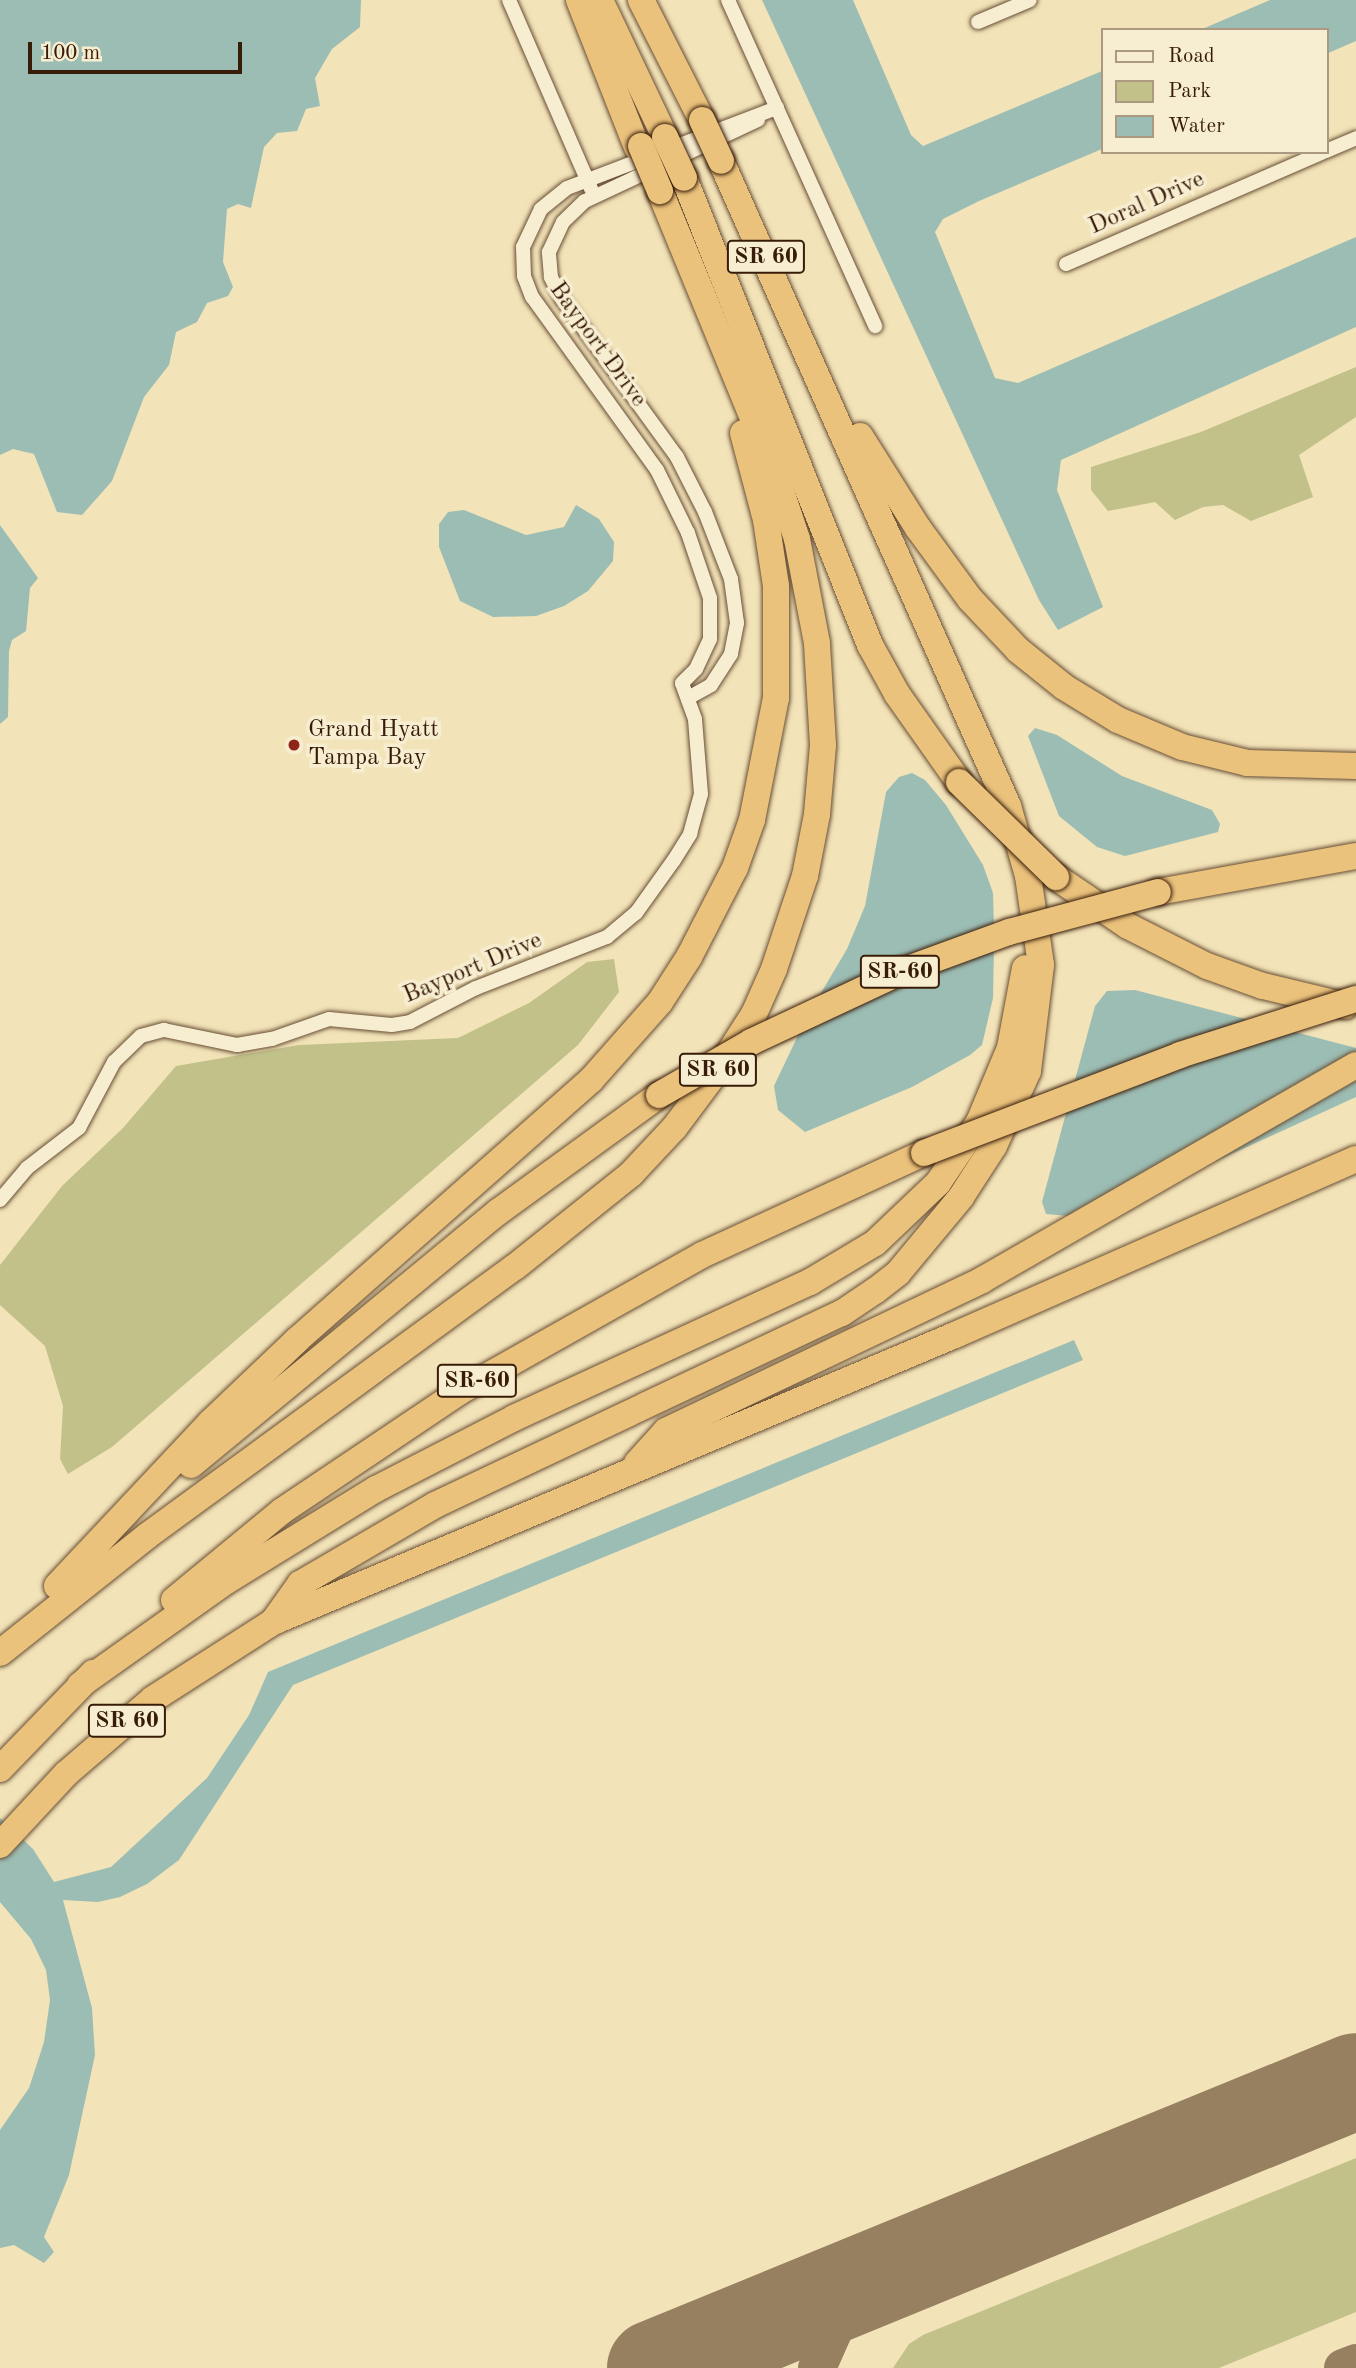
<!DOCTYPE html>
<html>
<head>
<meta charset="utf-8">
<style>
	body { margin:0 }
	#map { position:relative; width:1356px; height:2368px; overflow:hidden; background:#f3e3b8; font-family:"Old Standard TT",serif }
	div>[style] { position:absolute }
	.green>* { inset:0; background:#c2c18a }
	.water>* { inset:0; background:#9cbdb4 }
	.taxiway>* { height:38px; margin:-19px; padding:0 19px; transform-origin:19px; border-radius:19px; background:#968060 }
	.runway>* { height:96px; margin:-48px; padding:0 48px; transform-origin:48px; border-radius:48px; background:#968060 }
	.roads { filter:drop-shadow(0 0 2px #674e35) drop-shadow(0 0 2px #674e35) }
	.street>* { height:14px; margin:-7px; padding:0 7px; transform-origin:7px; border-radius:7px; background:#f7edd1 }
	.highway>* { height:26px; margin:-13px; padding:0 13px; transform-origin:13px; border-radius:13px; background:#eac27c }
	.bridges { filter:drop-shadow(0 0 2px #381c09) drop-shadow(0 0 2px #381c09) }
	.highway-bridge>* { height:26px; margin:-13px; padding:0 13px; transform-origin:13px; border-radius:13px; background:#eac27c }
	.dots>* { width:19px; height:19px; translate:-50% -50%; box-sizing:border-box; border:4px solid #f7edd1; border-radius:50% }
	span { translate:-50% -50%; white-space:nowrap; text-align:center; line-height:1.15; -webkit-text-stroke:7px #f7edd1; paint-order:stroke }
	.shield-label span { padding:2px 5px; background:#f7edd1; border:2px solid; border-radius:5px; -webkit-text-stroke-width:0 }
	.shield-label { font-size:23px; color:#381c09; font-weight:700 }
	.street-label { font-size:24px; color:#381c09 }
	.poi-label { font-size:24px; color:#381c09 }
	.left { translate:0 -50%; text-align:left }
	.legend { position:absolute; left:1101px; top:28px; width:228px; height:126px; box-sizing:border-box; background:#f7edd1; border:2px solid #ab9981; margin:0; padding:9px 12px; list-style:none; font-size:21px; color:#381c09 }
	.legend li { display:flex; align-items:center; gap:14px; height:35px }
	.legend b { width:35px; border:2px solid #ab9981 }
	.scale { position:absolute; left:28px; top:42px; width:214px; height:32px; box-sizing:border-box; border:4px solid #381c09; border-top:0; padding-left:9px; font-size:21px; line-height:24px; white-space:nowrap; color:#381c09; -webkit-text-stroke:5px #f7edd1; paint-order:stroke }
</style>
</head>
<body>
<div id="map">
	<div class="green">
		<i style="clip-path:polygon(1356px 367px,1356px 417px,1299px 455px,1313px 497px,1251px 521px,1223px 505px,1203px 507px,1175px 520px,1155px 502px,1108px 511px,1091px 490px,1091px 467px,1201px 432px)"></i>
		<i style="clip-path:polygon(614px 959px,619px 992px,578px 1045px,112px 1447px,68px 1474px,60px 1459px,63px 1406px,45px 1346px,0 1305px,0 1265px,62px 1186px,123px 1128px,176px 1066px,299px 1045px,458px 1038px,529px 1003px,587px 962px)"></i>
		<i style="clip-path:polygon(1356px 2158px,1356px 2312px,1219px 2368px,893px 2368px,909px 2344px,923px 2335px)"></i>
	</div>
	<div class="water">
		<i style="clip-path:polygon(0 0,361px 0,360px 27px,332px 49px,315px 78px,320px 106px,306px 109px,297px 131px,277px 133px,264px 147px,251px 208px,238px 204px,227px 209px,223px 262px,233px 287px,228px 296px,207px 303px,197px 322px,176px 332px,169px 365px,144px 397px,112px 481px,82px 515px,57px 512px,34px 454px,13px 449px,0 455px)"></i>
		<i style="clip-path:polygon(762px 0,853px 0,911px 135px,923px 146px,1102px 71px,1102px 149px,979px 201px,943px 219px,935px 232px,995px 378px,1018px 383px,1356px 237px,1356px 327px,1061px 460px,1057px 490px,1103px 607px,1058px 630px,1039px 600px)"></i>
		<i style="clip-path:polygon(1270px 0,1356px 0,1356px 41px,1326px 54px,1326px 30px,1200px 30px)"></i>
		<i style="clip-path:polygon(576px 505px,599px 519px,614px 542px,613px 561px,588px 591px,564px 606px,536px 616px,493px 617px,460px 601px,439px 547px,439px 524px,448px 512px,464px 510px,526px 535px,564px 527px)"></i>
		<i style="clip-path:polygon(0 525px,38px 578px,30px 588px,26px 631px,12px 640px,9px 651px,8px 717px,0 724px)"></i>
		<i style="clip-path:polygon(1035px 728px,1057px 735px,1122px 776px,1212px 810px,1220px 824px,1218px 832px,1125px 856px,1097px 847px,1059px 816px,1028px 736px)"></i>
		<i style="clip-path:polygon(912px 773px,925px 780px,946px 805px,983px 865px,993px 893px,994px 929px,815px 1003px,847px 949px,865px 906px,886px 792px,899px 777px)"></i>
		<i style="clip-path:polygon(994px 945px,993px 998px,982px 1045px,970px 1055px,912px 1087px,805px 1132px,778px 1110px,774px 1086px,803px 1025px)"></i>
		<i style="clip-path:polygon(1135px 990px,1356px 1048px,1356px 1097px,1092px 1218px,1046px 1214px,1042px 1202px,1095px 1006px,1107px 991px)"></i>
		<i style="clip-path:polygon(1074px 1340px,1083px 1360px,293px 1685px,179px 1860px,147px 1884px,120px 1897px,98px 1902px,63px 1900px,92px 2008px,95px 2055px,69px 2175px,44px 2237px,54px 2252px,44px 2263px,14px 2245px,0 2248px,0 2130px,29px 2088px,44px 2042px,50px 2000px,46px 1970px,31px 1939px,0 1902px,0 1818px,33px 1849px,54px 1882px,111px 1867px,207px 1778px,249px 1715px,268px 1672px)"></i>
	</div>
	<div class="taxiway">
		<i style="left:675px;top:2368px;width:25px;rotate:-40deg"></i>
		<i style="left:817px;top:2368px;width:59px;rotate:-66deg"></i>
		<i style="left:841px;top:2314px;width:38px;rotate:-43deg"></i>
		<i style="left:869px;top:2288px;width:164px;rotate:-24.8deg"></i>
		<i style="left:1343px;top:2368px;width:14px;rotate:-21deg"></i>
	</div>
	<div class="runway">
		<i style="left:655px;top:2368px;width:757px;rotate:-22.26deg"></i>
	</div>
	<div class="roads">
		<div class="street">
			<i style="left:509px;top:0;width:206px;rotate:66.5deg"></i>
			<i style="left:728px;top:0;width:358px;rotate:65.7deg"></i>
			<i style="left:978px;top:22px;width:56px;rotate:-22.9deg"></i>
			<i style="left:1326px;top:151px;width:33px;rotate:-23deg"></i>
			<i style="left:1066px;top:264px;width:280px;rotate:-23.5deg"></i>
			<i style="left:688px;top:698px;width:26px;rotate:-29deg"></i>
			<i style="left:711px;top:685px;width:37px;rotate:-57deg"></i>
			<i style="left:731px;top:654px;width:32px;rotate:-79deg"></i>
			<i style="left:737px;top:623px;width:44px;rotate:-97.8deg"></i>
			<i style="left:731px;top:579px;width:72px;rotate:-111.2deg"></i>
			<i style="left:705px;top:512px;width:62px;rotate:-117deg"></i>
			<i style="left:677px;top:457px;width:195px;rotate:-126deg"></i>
			<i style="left:562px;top:299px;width:25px;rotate:-117deg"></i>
			<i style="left:551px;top:277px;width:25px;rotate:-95deg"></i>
			<i style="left:549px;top:252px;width:33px;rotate:-65deg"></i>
			<i style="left:563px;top:222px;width:30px;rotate:-44deg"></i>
			<i style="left:585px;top:201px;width:191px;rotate:-25.1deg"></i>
			<i style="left:0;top:1200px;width:42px;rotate:-49.8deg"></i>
			<i style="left:27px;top:1168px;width:66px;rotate:-37.6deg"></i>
			<i style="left:79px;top:1128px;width:75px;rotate:-62.1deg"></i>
			<i style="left:114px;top:1062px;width:37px;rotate:-44deg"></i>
			<i style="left:141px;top:1036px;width:24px;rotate:-15deg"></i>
			<i style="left:164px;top:1030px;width:75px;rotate:11.6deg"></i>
			<i style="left:237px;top:1045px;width:36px;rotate:-10deg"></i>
			<i style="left:272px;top:1039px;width:60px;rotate:-19.3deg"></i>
			<i style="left:329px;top:1019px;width:63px;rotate:5.4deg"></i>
			<i style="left:392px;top:1025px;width:18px;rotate:-9deg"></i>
			<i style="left:410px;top:1022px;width:74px;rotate:-27.3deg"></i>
			<i style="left:476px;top:988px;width:141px;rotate:-21.3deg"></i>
			<i style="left:607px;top:937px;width:38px;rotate:-40deg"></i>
			<i style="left:636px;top:913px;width:65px;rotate:-54.4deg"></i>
			<i style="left:674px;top:860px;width:31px;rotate:-58deg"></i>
			<i style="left:690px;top:834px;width:41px;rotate:-74.6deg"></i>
			<i style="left:701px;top:794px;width:75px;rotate:-94.6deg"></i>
			<i style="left:695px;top:719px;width:38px;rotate:-110deg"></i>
			<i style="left:682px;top:683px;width:20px;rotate:-45deg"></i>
			<i style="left:696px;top:669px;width:33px;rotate:-65deg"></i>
			<i style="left:710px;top:639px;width:41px;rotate:-90deg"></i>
			<i style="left:710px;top:598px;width:69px;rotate:-108.7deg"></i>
			<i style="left:688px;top:533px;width:70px;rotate:-116.2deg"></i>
			<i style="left:657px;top:470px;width:213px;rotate:-125.8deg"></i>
			<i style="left:532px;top:297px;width:22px;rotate:-111deg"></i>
			<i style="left:524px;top:276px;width:29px;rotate:-92deg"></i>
			<i style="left:523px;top:247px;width:42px;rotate:-64.7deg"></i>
			<i style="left:541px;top:209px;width:33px;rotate:-39deg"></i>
			<i style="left:567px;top:188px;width:225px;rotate:-20.9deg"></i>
		</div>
		<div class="highway">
			<i style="left:579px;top:0;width:158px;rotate:68.5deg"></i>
			<i style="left:600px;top:0;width:152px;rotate:64.6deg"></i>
			<i style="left:641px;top:0;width:135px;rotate:63.1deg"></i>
			<i style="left:684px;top:178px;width:503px;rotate:68.28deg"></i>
			<i style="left:870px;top:645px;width:56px;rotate:61.1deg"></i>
			<i style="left:897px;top:694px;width:108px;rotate:54.8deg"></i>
			<i style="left:860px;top:436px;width:109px;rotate:57.8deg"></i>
			<i style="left:918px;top:528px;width:88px;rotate:53.8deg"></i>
			<i style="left:970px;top:599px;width:70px;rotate:46.7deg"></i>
			<i style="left:1018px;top:650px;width:59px;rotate:38.8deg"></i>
			<i style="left:1064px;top:687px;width:63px;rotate:31.4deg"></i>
			<i style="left:1118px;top:720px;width:69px;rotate:22.9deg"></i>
			<i style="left:1182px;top:747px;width:67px;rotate:13.8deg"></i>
			<i style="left:1247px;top:763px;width:109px;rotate:1.6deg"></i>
			<i style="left:1056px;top:877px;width:87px;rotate:34.2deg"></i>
			<i style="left:1128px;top:926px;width:89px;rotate:26.9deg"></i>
			<i style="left:1207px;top:966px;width:59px;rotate:19.7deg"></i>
			<i style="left:1263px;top:986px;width:85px;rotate:13.5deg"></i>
			<i style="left:1158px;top:892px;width:201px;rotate:-10.3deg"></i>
			<i style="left:637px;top:1463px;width:43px;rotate:-47.8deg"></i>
			<i style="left:666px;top:1431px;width:350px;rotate:-25.5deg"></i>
			<i style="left:982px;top:1280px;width:431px;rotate:-29.9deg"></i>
			<i style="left:191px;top:1465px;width:398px;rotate:-39.5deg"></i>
			<i style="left:498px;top:1212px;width:199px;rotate:-36deg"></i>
			<i style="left:57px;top:1586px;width:225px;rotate:-46.8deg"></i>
			<i style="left:211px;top:1422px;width:119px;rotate:-43.6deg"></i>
			<i style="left:297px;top:1340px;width:392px;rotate:-41.5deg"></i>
			<i style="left:591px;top:1080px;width:104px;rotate:-48.5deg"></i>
			<i style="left:660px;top:1002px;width:54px;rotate:-57.2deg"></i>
			<i style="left:689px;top:957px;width:100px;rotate:-62.7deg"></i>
			<i style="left:735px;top:868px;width:51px;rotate:-70.5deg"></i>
			<i style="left:752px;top:820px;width:124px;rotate:-78.9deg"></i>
			<i style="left:776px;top:698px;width:112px;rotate:-90deg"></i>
			<i style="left:776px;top:586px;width:67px;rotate:-98.6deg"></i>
			<i style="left:766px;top:520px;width:90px;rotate:-104.8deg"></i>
			<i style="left:174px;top:1600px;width:140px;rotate:-39.5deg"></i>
			<i style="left:282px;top:1511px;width:213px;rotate:-33.9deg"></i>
			<i style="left:459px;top:1392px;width:279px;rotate:-29.4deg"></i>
			<i style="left:702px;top:1255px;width:244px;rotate:-24.7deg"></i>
			<i style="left:273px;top:1622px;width:47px;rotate:-54.6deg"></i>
			<i style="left:300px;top:1584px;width:156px;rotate:-30.3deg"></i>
			<i style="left:435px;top:1505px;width:450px;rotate:-25.3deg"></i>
			<i style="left:842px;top:1313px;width:40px;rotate:-34deg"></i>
			<i style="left:875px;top:1291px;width:29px;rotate:-38deg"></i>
			<i style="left:898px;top:1273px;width:99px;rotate:-50.3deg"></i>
			<i style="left:961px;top:1197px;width:61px;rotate:-57.1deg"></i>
			<i style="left:994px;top:1146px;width:82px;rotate:-65.6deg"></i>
			<i style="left:1028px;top:1071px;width:107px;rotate:-83deg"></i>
			<i style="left:1041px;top:965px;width:90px;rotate:-98.3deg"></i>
			<i style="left:1028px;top:876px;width:73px;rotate:-105.9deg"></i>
			<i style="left:1008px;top:806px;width:706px;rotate:-113.99deg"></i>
			<i style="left:0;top:1653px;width:188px;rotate:-38.5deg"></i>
			<i style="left:147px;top:1536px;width:456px;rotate:-36.2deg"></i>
			<i style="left:515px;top:1267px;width:149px;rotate:-38.7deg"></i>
			<i style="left:631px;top:1174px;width:64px;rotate:-46.9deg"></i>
			<i style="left:675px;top:1127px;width:79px;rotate:-53.3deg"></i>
			<i style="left:722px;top:1064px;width:59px;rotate:-57.4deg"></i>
			<i style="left:754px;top:1014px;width:49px;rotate:-66deg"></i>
			<i style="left:774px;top:969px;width:98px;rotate:-71.6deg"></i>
			<i style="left:805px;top:876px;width:63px;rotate:-79deg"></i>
			<i style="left:817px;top:814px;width:69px;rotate:-85deg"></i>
			<i style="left:823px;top:745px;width:102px;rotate:-93.4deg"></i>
			<i style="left:817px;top:643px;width:106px;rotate:-100.9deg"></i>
			<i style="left:797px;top:539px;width:76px;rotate:-108.4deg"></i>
			<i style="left:773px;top:467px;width:298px;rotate:-112.3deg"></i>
			<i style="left:80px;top:1685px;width:181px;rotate:-35.4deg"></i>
			<i style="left:228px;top:1580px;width:174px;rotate:-31.6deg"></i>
			<i style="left:376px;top:1489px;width:155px;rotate:-27.2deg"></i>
			<i style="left:514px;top:1418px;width:326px;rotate:-24.7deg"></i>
			<i style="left:810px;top:1282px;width:76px;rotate:-31deg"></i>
			<i style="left:875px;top:1243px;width:87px;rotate:-43.6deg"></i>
			<i style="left:938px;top:1183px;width:73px;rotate:-56.1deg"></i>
			<i style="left:979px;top:1122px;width:80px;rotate:-67.3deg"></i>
			<i style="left:1010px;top:1048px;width:81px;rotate:-79.4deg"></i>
			<i style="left:0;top:1769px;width:134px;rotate:-45.9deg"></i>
			<i style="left:0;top:1845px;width:98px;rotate:-47.1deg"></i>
			<i style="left:67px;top:1773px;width:113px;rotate:-40.7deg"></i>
			<i style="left:153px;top:1699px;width:143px;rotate:-32.7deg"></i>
			<i style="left:273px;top:1622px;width:740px;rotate:-22.82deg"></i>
			<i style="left:955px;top:1335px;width:438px;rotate:-23.7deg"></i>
		</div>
	</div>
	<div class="bridges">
		<div class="highway-bridge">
			<i style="left:702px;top:120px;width:45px;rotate:65.1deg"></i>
			<i style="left:665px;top:137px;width:45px;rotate:65.1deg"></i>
			<i style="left:641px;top:146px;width:49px;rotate:67.1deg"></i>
			<i style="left:959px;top:782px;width:136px;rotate:44.4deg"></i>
			<i style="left:659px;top:1095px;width:106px;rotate:-29.9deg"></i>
			<i style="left:751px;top:1042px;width:170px;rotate:-25.1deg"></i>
			<i style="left:905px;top:970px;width:111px;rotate:-20.1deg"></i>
			<i style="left:1009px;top:932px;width:154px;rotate:-15deg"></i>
			<i style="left:924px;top:1153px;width:274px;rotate:-20.9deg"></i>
			<i style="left:1180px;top:1055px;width:185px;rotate:-17.7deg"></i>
		</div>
	</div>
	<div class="dots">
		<i style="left:294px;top:745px;background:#8f2418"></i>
	</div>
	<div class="shield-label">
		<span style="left:766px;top:257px">SR 60</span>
		<span style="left:900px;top:972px">SR-60</span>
		<span style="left:718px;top:1070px">SR 60</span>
		<span style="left:477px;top:1381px">SR-60</span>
		<span style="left:127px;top:1721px">SR 60</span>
	</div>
	<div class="street-label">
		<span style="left:1147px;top:204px;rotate:-24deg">Doral Drive</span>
		<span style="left:597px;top:345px;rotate:54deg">Bayport Drive</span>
		<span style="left:473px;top:969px;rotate:-23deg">Bayport Drive</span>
	</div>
	<div class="poi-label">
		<span class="left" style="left:308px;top:745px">Grand Hyatt<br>Tampa Bay</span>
	</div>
	<ul class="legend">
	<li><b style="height:9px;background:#f7edd1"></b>Road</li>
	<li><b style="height:19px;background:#c2c18a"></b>Park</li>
	<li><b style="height:19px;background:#9cbdb4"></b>Water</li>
	</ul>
	<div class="scale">100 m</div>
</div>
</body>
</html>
